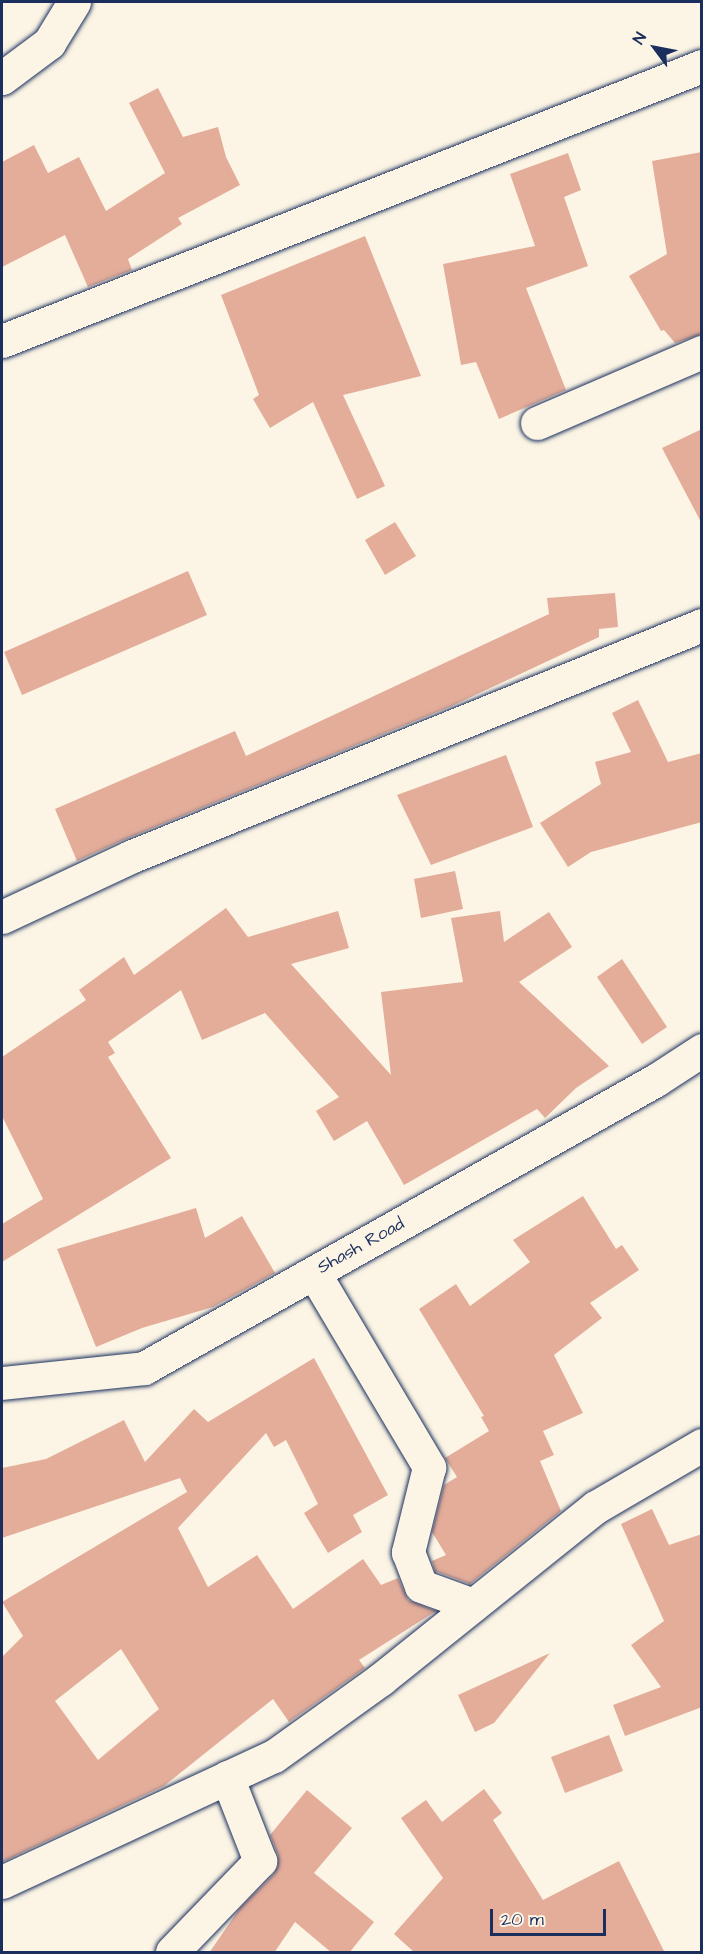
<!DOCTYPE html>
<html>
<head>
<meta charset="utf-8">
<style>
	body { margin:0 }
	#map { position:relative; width:703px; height:1954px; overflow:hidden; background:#fcf5e5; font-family:"Architects Daughter",sans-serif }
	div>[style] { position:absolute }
	.building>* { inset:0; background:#e4ad9a }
	.roads { filter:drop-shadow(0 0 2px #1b2f5e) drop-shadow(0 0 2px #1b2f5e) }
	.street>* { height:33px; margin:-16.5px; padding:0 16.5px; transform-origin:16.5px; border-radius:16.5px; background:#fcf5e5 }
	.secondary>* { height:33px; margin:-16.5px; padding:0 16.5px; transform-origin:16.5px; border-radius:16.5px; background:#fcf5e5 }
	span { translate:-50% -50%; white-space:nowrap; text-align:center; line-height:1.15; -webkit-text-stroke:4.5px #fcf5e5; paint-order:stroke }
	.street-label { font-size:18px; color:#1b2f5e }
	.frame { position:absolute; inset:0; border:3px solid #1b2f5e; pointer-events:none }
	.north { position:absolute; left:625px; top:18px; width:60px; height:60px; -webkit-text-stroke:4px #fcf5e5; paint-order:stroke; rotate:302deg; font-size:16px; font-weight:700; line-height:24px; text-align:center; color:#1b2f5e }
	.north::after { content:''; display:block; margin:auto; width:21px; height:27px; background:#1b2f5e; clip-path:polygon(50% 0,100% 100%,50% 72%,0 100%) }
	.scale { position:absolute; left:490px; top:1909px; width:116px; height:27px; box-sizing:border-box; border:3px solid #1b2f5e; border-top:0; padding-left:8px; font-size:18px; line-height:21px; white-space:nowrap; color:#1b2f5e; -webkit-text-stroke:4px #fcf5e5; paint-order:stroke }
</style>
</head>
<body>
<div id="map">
	<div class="building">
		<i style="clip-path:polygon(158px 88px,183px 137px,218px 127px,226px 157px,240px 185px,178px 218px,182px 224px,128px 259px,132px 270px,88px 287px,65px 235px,2px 267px,2px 162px,34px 145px,48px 173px,79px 157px,106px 211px,165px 173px,129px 103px)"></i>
		<i style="clip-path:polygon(702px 152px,702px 334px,675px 343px,664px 330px,661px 331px,629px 276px,667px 254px,652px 161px)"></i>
		<i style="clip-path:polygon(568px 153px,581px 190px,564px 197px,588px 266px,526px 288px,566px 390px,499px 419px,476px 362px,461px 365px,443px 264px,535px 246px,510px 174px)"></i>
		<i style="clip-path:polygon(365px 236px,421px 376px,343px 395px,385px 486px,357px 499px,313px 402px,270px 428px,253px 399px,259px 395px,221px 295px)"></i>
		<i style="clip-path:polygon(702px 429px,702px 524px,662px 448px)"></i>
		<i style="clip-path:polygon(395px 522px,416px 556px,385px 575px,365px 540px)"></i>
		<i style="clip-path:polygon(188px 571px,207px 615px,22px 695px,4px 652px)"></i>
		<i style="clip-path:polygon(615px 593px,618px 627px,599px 629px,599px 637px,452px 706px,123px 840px,77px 861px,55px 809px,235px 731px,246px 756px,549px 614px,547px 598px)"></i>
		<i style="clip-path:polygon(638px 700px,668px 762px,702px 753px,702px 822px,591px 852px,568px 867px,540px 823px,601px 784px,595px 762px,631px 752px,612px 713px)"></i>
		<i style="clip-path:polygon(506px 755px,533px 827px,431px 865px,397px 795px)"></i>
		<i style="clip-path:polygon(455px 871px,463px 909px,421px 918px,414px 879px)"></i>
		<i style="clip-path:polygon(226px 908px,248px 937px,338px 911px,349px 948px,291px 964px,391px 1075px,381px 992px,463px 982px,451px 918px,500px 911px,504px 942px,549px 912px,572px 947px,519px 982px,609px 1066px,576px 1088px,545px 1118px,537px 1109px,404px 1185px,367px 1121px,334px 1141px,316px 1111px,339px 1097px,265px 1013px,202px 1040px,181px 990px,108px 1042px,115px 1053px,108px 1057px,171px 1158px,2px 1262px,2px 1224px,43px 1199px,2px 1116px,2px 1057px,86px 1000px,79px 990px,124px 957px,134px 975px)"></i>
		<i style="clip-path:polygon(622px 959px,667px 1027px,642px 1044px,597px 977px)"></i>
		<i style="clip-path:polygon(583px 1196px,616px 1249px,622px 1245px,639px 1270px,590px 1303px,602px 1318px,554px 1355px,583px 1413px,543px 1431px,554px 1455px,540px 1461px,561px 1511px,470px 1584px,435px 1571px,432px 1561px,446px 1555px,432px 1532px,444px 1485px,457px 1477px,445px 1458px,489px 1431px,481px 1417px,484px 1416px,419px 1309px,456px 1284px,470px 1306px,530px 1262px,513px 1240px)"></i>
		<i style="clip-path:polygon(196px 1208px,205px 1238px,242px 1216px,275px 1273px,213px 1307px,142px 1328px,96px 1347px,57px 1249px)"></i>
		<i style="clip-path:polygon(evenodd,314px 1358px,388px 1495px,353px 1515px,362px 1532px,328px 1553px,304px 1513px,318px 1504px,286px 1440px,274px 1447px,266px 1433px,178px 1528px,208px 1587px,257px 1555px,293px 1609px,363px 1559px,381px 1585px,398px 1578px,408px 1600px,436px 1611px,359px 1660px,365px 1668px,289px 1722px,273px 1699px,164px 1786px,2px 1862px,2px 1657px,23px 1636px,2px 1602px,187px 1492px,180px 1478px,2px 1538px,2px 1468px,46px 1459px,124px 1420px,145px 1462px,194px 1409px,208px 1422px,314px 1358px,121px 1649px,159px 1709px,98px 1760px,55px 1701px,121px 1649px)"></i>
		<i style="clip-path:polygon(652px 1509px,669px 1545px,702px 1534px,702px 1707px,625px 1736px,613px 1705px,661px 1687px,631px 1645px,664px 1621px,621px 1524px)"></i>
		<i style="clip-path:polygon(550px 1653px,494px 1723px,475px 1732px,458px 1695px)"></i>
		<i style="clip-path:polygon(609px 1735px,623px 1771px,565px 1793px,551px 1757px)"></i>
		<i style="clip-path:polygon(484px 1789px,502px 1813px,493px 1820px,543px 1900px,619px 1861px,665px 1953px,415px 1953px,394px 1934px,443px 1878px,401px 1818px,426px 1800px,442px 1822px)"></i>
		<i style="clip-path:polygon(307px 1790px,352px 1828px,314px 1873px,374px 1922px,349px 1953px,332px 1953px,295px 1922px,274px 1953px,209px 1953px,240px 1908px,274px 1874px,278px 1865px,278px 1855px,270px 1835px)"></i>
	</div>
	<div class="roads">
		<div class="street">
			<i style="left:2px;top:78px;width:59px;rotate:-36.7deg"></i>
			<i style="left:49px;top:43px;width:48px;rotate:-58.6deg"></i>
			<i style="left:2px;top:341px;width:752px;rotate:-21.45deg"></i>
			<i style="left:537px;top:423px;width:180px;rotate:-23.3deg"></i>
			<i style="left:2px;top:917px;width:141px;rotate:-25.1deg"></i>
			<i style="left:130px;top:857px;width:617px;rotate:-22.08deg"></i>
			<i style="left:314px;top:1273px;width:226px;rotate:59.3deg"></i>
			<i style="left:429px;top:1467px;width:88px;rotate:103.9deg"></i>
			<i style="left:408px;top:1552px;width:36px;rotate:69deg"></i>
			<i style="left:421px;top:1586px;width:55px;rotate:20.1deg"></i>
			<i style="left:2px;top:1882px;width:300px;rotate:-24.9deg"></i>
			<i style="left:274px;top:1756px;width:132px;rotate:-35.7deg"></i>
			<i style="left:381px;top:1679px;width:275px;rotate:-38.7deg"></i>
			<i style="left:596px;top:1507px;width:123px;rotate:-30.3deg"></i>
			<i style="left:172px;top:1952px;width:127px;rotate:-46deg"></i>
			<i style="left:260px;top:1861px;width:90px;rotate:-111.4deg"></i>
		</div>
		<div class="secondary">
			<i style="left:2px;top:1383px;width:143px;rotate:-6deg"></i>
			<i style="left:144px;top:1368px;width:587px;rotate:-29.36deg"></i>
			<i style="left:656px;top:1080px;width:55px;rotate:-33.1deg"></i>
		</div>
	</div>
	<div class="street-label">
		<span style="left:361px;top:1246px;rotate:-29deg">Shash Road</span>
	</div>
	<div class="frame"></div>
	<div class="north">N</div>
	<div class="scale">20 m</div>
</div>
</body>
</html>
